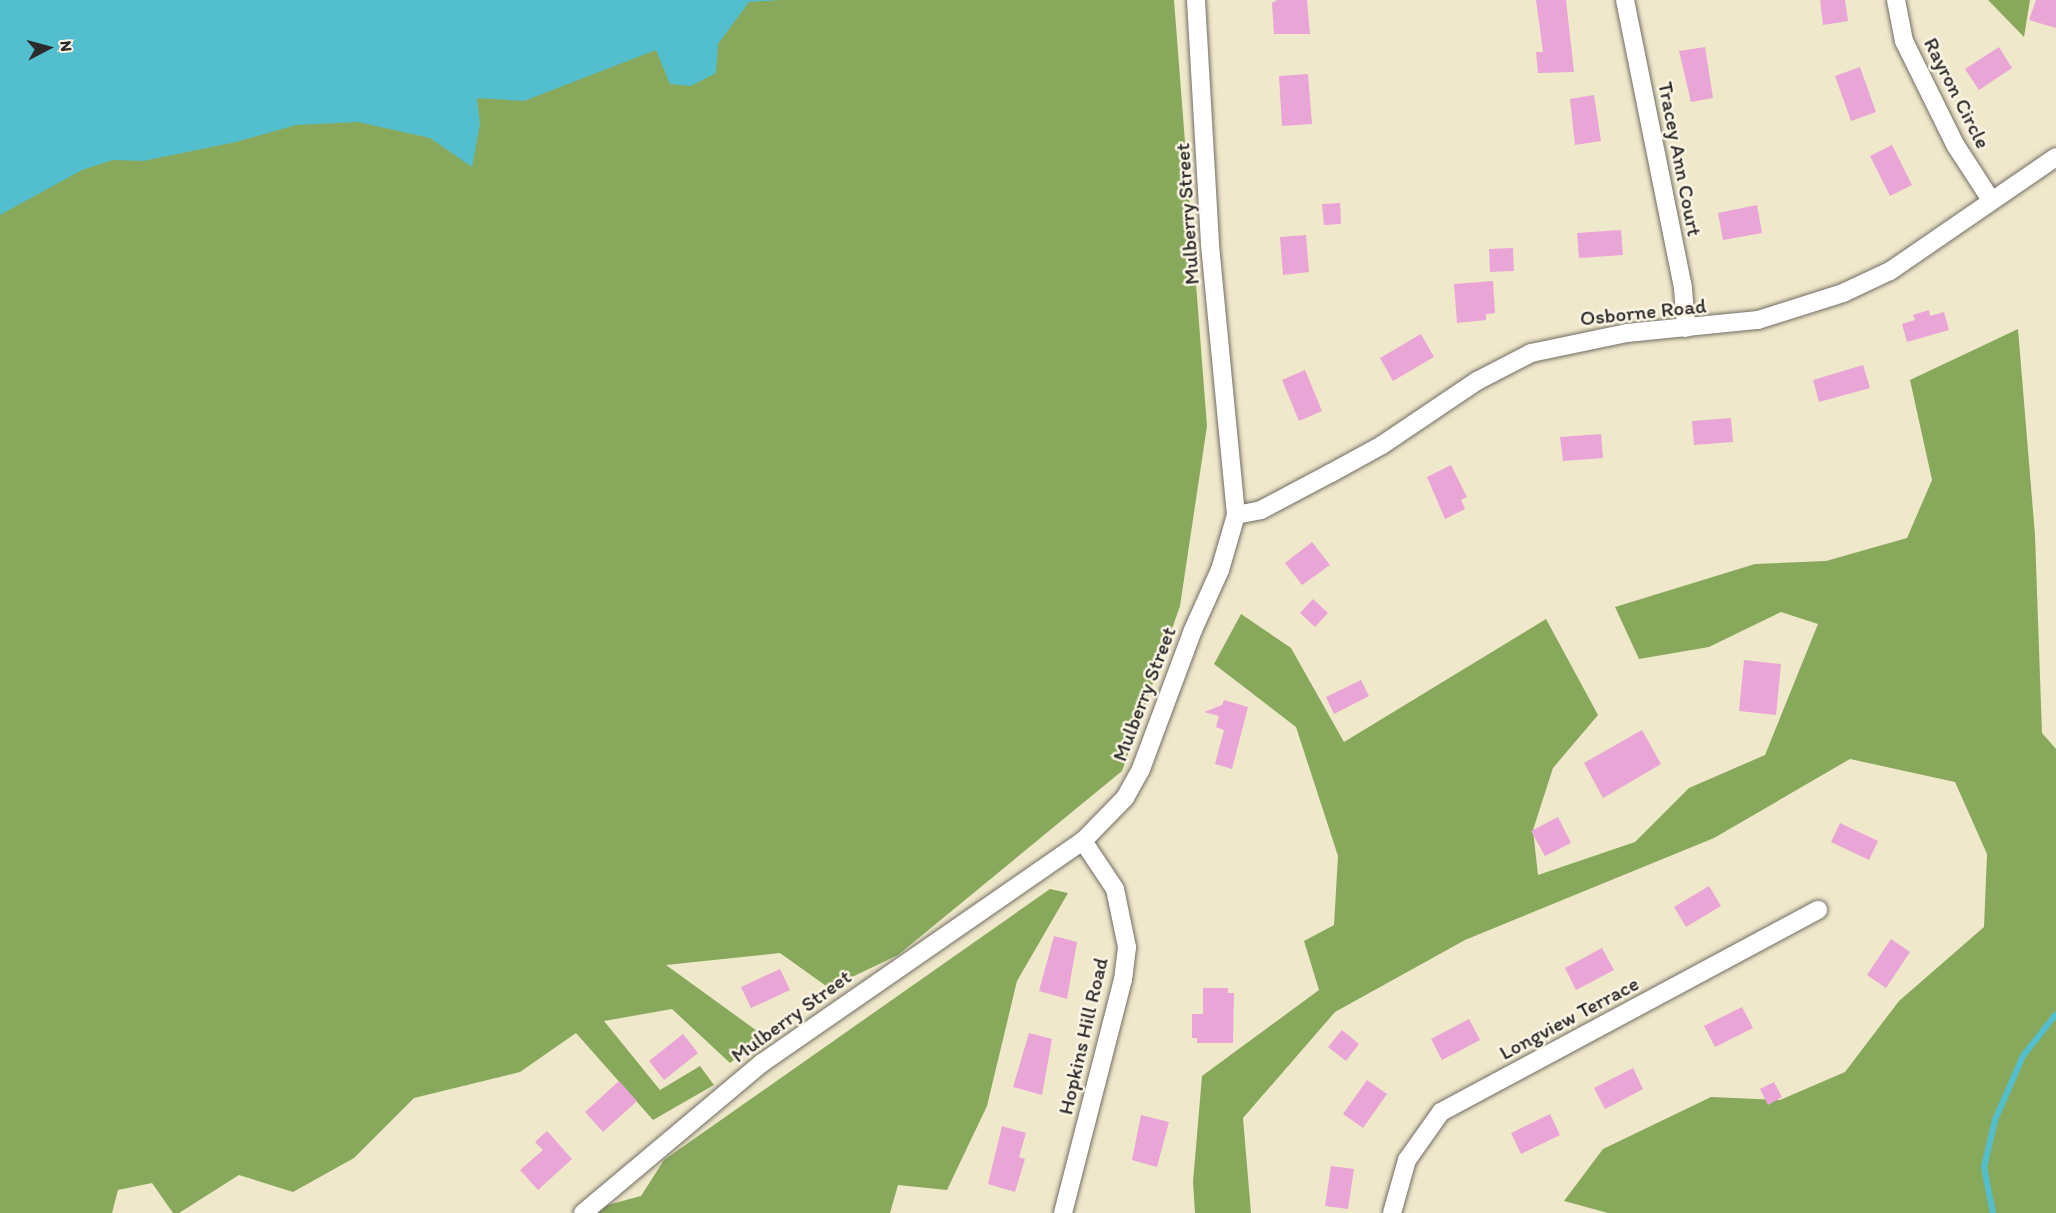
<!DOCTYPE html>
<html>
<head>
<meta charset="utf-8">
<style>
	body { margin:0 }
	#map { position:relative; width:2056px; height:1213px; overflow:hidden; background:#f0e8cb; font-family:Itim,sans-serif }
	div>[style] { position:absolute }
	.forest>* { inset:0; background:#88a95c }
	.water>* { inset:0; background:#53becd }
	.stream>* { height:6px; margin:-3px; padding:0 3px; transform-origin:3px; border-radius:3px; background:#53becd }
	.building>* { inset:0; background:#e9a5d6 }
	.roads { filter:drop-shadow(0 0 2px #706d63) drop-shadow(0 0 2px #706d63) }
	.minor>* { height:18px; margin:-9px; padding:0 9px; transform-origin:9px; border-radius:9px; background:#fff }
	span { translate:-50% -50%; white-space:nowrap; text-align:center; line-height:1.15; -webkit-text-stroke:5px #fcf5e5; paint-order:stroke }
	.street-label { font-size:21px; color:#2b2b2b }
	.north { position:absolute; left:18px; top:18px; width:60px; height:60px; -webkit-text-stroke:4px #fcf5e5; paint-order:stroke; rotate:84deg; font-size:16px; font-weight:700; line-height:24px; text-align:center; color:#2b2b2b }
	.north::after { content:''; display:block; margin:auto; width:21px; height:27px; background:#2b2b2b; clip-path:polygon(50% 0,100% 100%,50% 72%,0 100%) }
</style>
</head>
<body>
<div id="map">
	<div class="forest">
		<i style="clip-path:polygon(0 0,1174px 0,1207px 426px,1180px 606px,1122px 771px,898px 955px,829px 988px,780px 953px,666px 965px,764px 1036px,730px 1063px,672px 1009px,604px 1021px,660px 1090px,700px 1066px,714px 1085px,653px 1120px,576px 1033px,520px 1072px,414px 1098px,354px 1158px,293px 1192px,239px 1175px,179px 1213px,173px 1213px,152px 1183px,118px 1190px,112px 1213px,0 1213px)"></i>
		<i style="clip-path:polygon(1988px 0,2030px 0,2024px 37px)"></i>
		<i style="clip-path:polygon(2018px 329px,2035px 535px,2042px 733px,2056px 749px,2056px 1213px,1608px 1213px,1564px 1201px,1603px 1149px,1711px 1097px,1780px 1100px,1845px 1072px,1899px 1001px,1984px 927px,1987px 854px,1955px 782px,1850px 759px,1714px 838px,1465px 940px,1335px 1012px,1243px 1118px,1251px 1213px,1195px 1213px,1193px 1182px,1202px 1076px,1319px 990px,1304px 941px,1334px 925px,1338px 856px,1296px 727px,1214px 664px,1241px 614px,1291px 648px,1344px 742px,1546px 619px,1598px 715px,1553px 768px,1533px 830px,1538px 875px,1635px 842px,1689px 788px,1765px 755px,1818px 624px,1781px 612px,1709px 647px,1639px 659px,1615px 607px,1755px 564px,1826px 561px,1907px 538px,1932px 480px,1910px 380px)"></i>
		<i style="clip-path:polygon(1050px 889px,1068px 893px,1017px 981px,987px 1106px,947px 1190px,898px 1185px,890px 1213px,590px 1213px,596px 1208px,641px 1196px,664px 1160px)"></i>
	</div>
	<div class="water">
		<i style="clip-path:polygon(0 0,780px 0,749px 2px,718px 44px,716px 73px,691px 86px,670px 84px,656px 50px,524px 101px,477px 98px,480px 124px,472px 167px,430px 138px,358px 122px,296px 125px,236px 142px,143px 161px,113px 160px,82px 170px,0 215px)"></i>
	</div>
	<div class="stream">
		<i style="left:1993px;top:1213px;width:47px;rotate:-101.1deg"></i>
		<i style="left:1984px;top:1167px;width:48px;rotate:-76.8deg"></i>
		<i style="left:1995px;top:1120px;width:70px;rotate:-66.4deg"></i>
		<i style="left:2023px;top:1056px;width:53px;rotate:-51.8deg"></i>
	</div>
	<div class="building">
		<i style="clip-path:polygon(1277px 0,1307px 0,1310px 34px,1274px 34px,1272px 3px)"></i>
		<i style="clip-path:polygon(1536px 0,1566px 0,1574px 72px,1538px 73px,1536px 52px,1543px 52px)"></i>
		<i style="clip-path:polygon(1820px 0,1845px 0,1848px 21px,1823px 25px)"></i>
		<i style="clip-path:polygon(2036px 0,2056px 0,2056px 28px,2029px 20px)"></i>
		<i style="clip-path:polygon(1705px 47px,1713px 98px,1691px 102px,1679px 51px)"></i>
		<i style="clip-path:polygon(1999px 47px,2012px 68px,1979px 90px,1965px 69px)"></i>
		<i style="clip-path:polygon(1860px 67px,1876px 112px,1851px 121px,1835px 76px)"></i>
		<i style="clip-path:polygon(1308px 74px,1312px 124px,1282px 126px,1279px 76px)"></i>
		<i style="clip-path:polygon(1594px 95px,1601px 141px,1575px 145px,1570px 99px)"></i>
		<i style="clip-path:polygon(1892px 145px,1912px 185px,1890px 196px,1870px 156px)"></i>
		<i style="clip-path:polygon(1340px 203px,1341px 224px,1324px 225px,1322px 204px)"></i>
		<i style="clip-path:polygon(1757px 205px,1762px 233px,1723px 240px,1718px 213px)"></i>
		<i style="clip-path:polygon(1621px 230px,1623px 255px,1579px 258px,1577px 233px)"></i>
		<i style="clip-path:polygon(1306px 235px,1309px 272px,1283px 275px,1280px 237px)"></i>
		<i style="clip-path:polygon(1513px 248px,1514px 271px,1490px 272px,1489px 249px)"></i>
		<i style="clip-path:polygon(1493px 281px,1495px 313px,1486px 314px,1486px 320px,1457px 323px,1454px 284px)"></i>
		<i style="clip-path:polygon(1929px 310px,1930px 316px,1944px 312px,1949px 330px,1907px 342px,1902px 324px,1915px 320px,1913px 315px)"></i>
		<i style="clip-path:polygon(1421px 334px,1434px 357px,1393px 381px,1380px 358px)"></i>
		<i style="clip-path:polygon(1863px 365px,1870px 388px,1819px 402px,1813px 380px)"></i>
		<i style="clip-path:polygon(1305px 370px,1322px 411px,1299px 421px,1282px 380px)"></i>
		<i style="clip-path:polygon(1731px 418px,1733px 442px,1694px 445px,1692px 421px)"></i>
		<i style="clip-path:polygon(1601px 434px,1603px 458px,1563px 461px,1560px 437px)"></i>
		<i style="clip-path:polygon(1451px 465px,1467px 497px,1461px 500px,1465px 509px,1445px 519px,1427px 477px)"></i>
		<i style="clip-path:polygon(1312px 542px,1330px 565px,1302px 585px,1285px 563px)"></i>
		<i style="clip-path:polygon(1313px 599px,1328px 613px,1315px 627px,1300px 613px)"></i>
		<i style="clip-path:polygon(1744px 660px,1781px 664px,1776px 715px,1739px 711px)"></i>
		<i style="clip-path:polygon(1361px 680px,1369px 696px,1334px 714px,1326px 697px)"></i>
		<i style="clip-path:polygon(1224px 700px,1248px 707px,1232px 769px,1215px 764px,1224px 730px,1216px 727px,1219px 716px,1204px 712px,1222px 705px)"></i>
		<i style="clip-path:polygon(1642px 730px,1661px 764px,1603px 798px,1584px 763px)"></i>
		<i style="clip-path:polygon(1558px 817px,1571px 843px,1545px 856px,1531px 831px)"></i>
		<i style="clip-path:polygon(1840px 823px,1878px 841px,1869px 860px,1831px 842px)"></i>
		<i style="clip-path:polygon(1709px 886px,1721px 906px,1686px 927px,1674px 907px)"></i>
		<i style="clip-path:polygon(1054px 936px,1077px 942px,1067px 999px,1039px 991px)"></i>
		<i style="clip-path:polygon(1891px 939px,1910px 952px,1886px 988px,1867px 975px)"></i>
		<i style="clip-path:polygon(1602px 948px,1614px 970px,1576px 990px,1565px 968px)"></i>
		<i style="clip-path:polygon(780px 969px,790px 990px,751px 1008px,741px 987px)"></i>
		<i style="clip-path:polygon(1203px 988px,1228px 988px,1228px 993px,1234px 993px,1233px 1043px,1197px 1043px,1197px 1038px,1192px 1038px,1192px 1014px,1203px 1014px)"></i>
		<i style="clip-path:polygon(1742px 1007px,1753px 1028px,1715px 1047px,1704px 1026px)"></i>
		<i style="clip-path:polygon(1469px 1019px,1480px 1040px,1442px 1060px,1431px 1039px)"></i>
		<i style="clip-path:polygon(1342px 1030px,1359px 1044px,1346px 1061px,1328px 1047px)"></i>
		<i style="clip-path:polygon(1029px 1033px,1052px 1039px,1042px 1095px,1013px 1087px)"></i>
		<i style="clip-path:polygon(683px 1034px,698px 1053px,664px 1080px,649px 1061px)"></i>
		<i style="clip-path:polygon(1633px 1068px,1643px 1089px,1605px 1109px,1594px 1088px)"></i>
		<i style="clip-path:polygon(1367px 1080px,1387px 1094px,1363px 1128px,1343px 1114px)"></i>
		<i style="clip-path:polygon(619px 1081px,637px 1101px,603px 1132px,585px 1112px)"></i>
		<i style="clip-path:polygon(1774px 1082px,1782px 1097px,1768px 1105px,1760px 1089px)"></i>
		<i style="clip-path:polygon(1550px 1114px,1560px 1135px,1521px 1154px,1511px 1133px)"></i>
		<i style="clip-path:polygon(1141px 1115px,1169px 1122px,1157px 1167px,1132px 1160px)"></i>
		<i style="clip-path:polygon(1002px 1126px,1026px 1133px,1019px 1157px,1025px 1159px,1015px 1192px,988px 1184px)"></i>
		<i style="clip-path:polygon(547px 1131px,572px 1159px,538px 1190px,520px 1170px,543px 1150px,535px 1142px)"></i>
		<i style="clip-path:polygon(1331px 1166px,1354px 1169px,1348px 1209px,1325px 1206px)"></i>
	</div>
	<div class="roads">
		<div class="minor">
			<i style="left:1625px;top:0;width:294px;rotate:78.6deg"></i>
			<i style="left:1683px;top:288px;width:40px;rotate:85.7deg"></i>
			<i style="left:1896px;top:0;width:42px;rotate:79deg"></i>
			<i style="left:1904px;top:41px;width:117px;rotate:63.7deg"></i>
			<i style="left:1956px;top:146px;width:64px;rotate:57.1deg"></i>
			<i style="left:1236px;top:515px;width:25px;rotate:-11deg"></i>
			<i style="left:1261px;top:510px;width:79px;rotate:-27.9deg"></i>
			<i style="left:1331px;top:473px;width:58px;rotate:-28.8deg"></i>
			<i style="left:1382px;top:445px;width:115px;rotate:-34deg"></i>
			<i style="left:1477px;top:381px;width:61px;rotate:-27.4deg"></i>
			<i style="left:1531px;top:353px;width:98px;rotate:-11.8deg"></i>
			<i style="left:1627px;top:333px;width:132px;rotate:-5.7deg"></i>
			<i style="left:1758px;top:320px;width:89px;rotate:-17.6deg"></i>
			<i style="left:1843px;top:293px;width:52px;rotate:-25.1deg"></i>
			<i style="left:1890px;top:271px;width:201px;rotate:-34.5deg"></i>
			<i style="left:583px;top:1213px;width:234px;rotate:-40deg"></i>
			<i style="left:762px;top:1063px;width:390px;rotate:-34.7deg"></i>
			<i style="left:1083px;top:841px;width:60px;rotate:-45.7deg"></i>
			<i style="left:1125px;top:798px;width:33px;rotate:-61deg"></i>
			<i style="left:1141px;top:769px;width:148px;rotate:-69.5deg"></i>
			<i style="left:1193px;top:630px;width:66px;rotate:-65.8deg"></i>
			<i style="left:1220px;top:570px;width:57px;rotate:-73.8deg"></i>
			<i style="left:1236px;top:515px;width:273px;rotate:-95.5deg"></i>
			<i style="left:1210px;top:243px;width:243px;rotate:-93.3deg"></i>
			<i style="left:1063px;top:1213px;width:241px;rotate:-75.6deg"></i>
			<i style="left:1123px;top:980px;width:33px;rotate:-83deg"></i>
			<i style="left:1127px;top:947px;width:59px;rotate:-101.7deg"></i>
			<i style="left:1115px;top:889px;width:58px;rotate:-123.7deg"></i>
			<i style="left:1392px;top:1213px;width:55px;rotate:-74.2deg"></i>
			<i style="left:1407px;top:1160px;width:59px;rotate:-54.7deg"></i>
			<i style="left:1441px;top:1112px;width:428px;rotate:-28.2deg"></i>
		</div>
	</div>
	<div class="street-label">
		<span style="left:1957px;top:93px;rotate:63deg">Rayron Circle</span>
		<span style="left:1680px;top:159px;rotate:79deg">Tracey Ann Court</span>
		<span style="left:1187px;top:214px;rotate:-94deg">Mulberry Street</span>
		<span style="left:1643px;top:312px;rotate:-6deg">Osborne Road</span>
		<span style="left:1144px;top:694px;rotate:-69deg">Mulberry Street</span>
		<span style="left:791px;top:1016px;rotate:-36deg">Mulberry Street</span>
		<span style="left:1569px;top:1018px;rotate:-28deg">Longview Terrace</span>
		<span style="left:1083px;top:1036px;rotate:-77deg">Hopkins Hill Road</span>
	</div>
	<div class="north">N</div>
</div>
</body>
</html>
